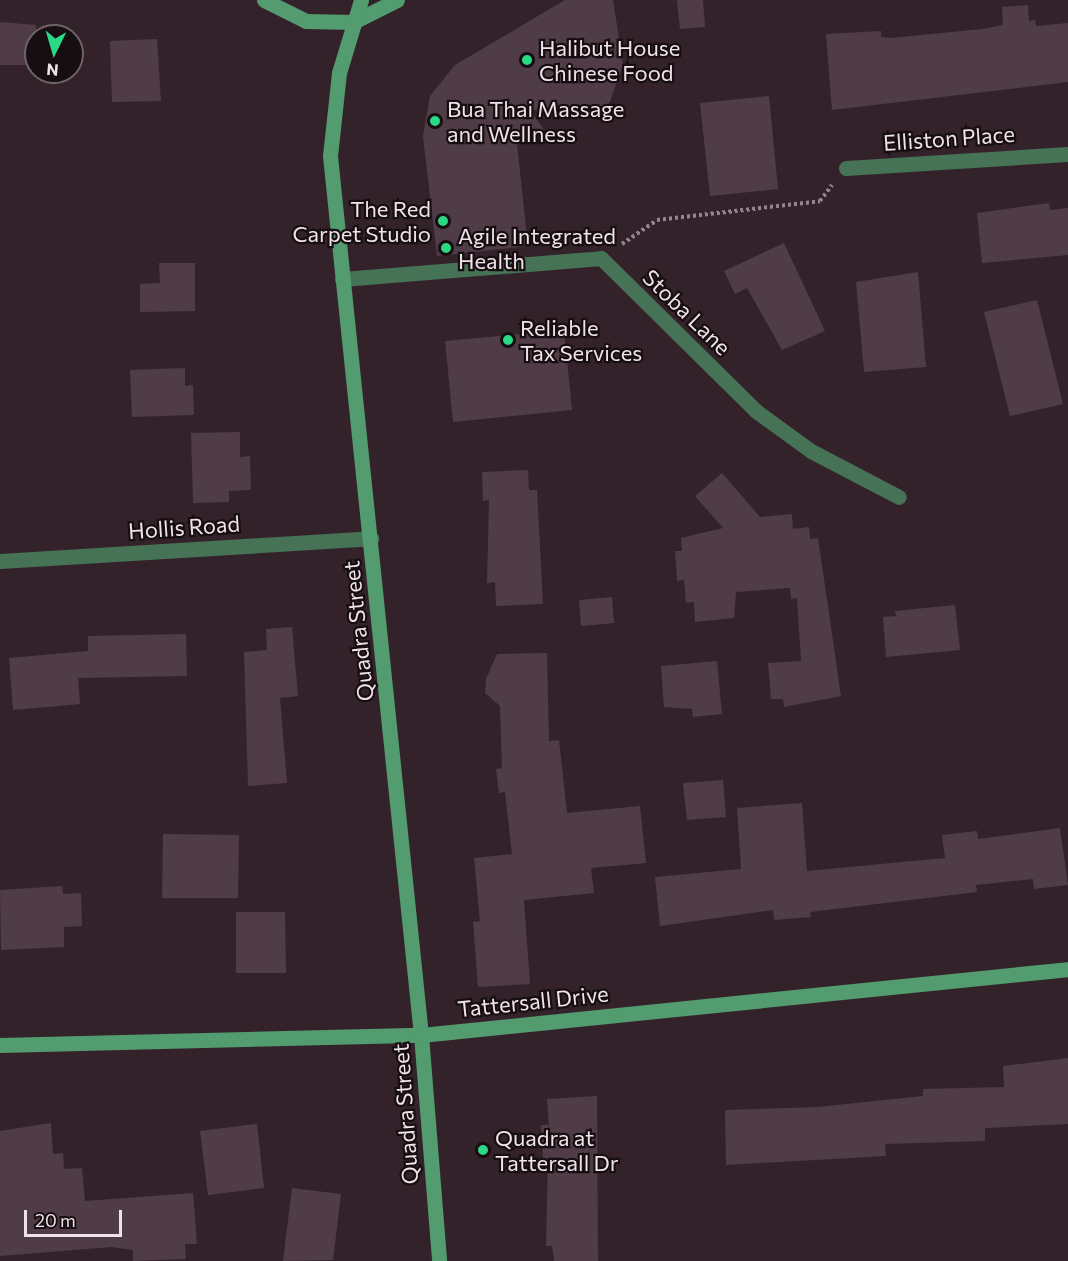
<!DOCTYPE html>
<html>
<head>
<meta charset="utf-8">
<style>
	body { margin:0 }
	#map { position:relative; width:1068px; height:1261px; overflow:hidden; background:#34222b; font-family:Commissioner,sans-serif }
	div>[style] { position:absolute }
	.building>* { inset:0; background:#503c46 }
	.path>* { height:4px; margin-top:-2px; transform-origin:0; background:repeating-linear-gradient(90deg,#94848c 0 3px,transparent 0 6px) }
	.street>* { height:15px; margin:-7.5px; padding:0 7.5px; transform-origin:7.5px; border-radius:7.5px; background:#467256 }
	.secondary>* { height:15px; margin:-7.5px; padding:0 7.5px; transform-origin:7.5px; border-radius:7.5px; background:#529c6f }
	.dots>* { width:16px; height:16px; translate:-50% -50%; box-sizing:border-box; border:3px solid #170e12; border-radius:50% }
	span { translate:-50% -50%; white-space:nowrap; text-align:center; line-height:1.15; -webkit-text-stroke:4.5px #170e12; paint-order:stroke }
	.poi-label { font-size:22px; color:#efe2e8 }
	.left { translate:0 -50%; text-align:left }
	.right { translate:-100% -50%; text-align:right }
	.street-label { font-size:22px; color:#efe2e8 }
	.north { position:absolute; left:24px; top:24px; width:60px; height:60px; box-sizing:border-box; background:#170e12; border:2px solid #6d6368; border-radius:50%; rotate:185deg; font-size:16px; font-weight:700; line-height:24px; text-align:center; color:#efe2e8 }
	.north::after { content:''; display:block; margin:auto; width:21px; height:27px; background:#2bd884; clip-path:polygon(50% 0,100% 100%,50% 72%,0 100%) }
	.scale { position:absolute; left:24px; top:1210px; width:98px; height:27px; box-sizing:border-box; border:3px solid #efe2e8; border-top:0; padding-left:8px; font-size:18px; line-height:21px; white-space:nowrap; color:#efe2e8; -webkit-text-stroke:4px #170e12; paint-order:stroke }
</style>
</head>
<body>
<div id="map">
	<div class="building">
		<i style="clip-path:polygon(565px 0,613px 0,623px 64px,608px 107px,530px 110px,544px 130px,517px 144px,528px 246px,437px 256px,423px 136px,430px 96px,455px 65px)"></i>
		<i style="clip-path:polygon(677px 0,703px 0,705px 27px,680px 29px)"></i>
		<i style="clip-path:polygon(1028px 5px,1029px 21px,1035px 20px,1036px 26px,1068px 23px,1068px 82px,832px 110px,826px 34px,881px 31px,881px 37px,891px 38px,982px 29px,1003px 25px,1002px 7px)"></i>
		<i style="clip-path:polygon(0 22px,36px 25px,36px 65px,0 65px)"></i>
		<i style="clip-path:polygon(157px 39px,161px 101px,112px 102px,110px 41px)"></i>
		<i style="clip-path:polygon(769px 96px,778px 189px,710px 196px,700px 103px)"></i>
		<i style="clip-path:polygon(1049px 203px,1050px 210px,1068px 208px,1068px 255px,982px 263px,977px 213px)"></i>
		<i style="clip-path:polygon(784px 243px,825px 331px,782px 350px,747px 288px,735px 294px,724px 271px)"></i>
		<i style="clip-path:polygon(159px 263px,195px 263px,195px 311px,140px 312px,140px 284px,160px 283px)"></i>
		<i style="clip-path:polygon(918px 272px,926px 367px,864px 372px,856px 282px)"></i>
		<i style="clip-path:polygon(1037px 300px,1063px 404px,1010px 416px,984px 312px)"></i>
		<i style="clip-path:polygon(564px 330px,572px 410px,453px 422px,445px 341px)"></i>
		<i style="clip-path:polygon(185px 368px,185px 386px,193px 385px,194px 415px,132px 417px,130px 370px)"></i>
		<i style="clip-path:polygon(240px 432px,240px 457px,250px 456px,251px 490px,229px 491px,229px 502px,193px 503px,191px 433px)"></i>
		<i style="clip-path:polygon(528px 470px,529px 490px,537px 490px,543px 604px,496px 606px,495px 582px,487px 583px,489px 500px,483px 501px,482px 472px)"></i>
		<i style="clip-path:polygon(722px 473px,760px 517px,792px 514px,793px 529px,809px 527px,810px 539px,818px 538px,841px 696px,784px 707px,783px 699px,771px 699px,768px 663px,801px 661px,797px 598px,791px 599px,790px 588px,736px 592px,734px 618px,695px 622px,694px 602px,686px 603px,684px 580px,677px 581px,675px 551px,682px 551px,681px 538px,723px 528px,695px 496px)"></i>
		<i style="clip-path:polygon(612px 597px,614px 623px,581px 626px,579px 600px)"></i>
		<i style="clip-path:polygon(955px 605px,960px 650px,886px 657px,883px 617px,896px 616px,895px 611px)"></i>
		<i style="clip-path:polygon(292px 627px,298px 696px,280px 698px,287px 783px,248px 786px,244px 652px,267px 650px,266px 629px)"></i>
		<i style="clip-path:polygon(186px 634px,187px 676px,78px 678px,80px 704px,13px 710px,9px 658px,88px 651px,88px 636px)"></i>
		<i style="clip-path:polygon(547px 653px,549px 741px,559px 740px,567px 813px,640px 806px,646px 863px,591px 868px,594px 893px,524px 900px,530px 984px,478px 987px,473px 922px,480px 921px,474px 858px,512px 854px,505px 792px,499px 793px,496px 769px,502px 768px,500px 706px,485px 693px,486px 679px,497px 654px)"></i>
		<i style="clip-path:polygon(717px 661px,722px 714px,693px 717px,692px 709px,664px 707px,661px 666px)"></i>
		<i style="clip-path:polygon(723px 780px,726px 817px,687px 820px,683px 783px)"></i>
		<i style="clip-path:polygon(802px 803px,807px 871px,945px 858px,942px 835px,977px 831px,978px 839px,1060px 828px,1068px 885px,1034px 889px,1033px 879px,976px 885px,977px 892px,810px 912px,811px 917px,774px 920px,773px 910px,660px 926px,655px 877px,741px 869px,737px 808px)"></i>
		<i style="clip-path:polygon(163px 834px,239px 835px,238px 898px,162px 898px)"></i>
		<i style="clip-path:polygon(62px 886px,63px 894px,81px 893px,82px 926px,64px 927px,64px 947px,1px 950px,0 890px)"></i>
		<i style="clip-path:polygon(236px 912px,285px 912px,286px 973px,236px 973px)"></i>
		<i style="clip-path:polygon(1068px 1058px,1068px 1124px,985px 1128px,985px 1141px,885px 1144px,886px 1156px,726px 1165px,725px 1110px,818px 1107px,923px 1096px,923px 1089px,1004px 1087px,1003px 1066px)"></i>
		<i style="clip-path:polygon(597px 1096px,598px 1261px,554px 1261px,552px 1246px,546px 1246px,548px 1158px,543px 1158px,541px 1125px,549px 1125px,547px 1099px)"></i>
		<i style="clip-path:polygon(51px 1123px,53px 1154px,63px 1153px,64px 1169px,82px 1168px,85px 1201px,193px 1193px,197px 1244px,185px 1244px,186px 1259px,133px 1261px,133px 1250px,111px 1247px,0 1256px,0 1131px)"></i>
		<i style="clip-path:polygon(257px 1124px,264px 1188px,208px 1195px,200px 1131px)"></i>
		<i style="clip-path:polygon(292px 1188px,341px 1194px,333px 1260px,283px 1261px)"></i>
	</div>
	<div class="path">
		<i style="left:622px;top:244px;width:42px;rotate:-34.4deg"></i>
		<i style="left:657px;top:220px;width:164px;rotate:-6.6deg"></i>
		<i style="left:820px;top:201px;width:20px;rotate:-53deg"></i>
	</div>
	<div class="street">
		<i style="left:846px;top:168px;width:222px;rotate:-3.6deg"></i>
		<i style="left:342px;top:279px;width:260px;rotate:-4.6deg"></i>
		<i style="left:601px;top:258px;width:218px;rotate:44.6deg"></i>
		<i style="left:756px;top:411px;width:68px;rotate:36deg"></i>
		<i style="left:811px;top:451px;width:99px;rotate:27.6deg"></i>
		<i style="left:0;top:561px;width:372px;rotate:-3.5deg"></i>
	</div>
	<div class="secondary">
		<i style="left:264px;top:0;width:47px;rotate:26.6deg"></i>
		<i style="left:306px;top:21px;width:47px;rotate:1.2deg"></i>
		<i style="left:353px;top:22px;width:49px;rotate:-26.6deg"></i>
		<i style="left:361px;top:0;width:76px;rotate:106.8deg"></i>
		<i style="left:339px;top:73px;width:83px;rotate:96.2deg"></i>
		<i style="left:330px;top:156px;width:884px;rotate:84.09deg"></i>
		<i style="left:421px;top:1035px;width:227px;rotate:85.4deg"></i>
		<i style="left:0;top:1045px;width:421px;rotate:-1.4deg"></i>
		<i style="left:421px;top:1035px;width:650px;rotate:-5.82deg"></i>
	</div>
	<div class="dots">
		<i style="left:527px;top:60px;background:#2bd884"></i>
		<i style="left:435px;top:121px;background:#2bd884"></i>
		<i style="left:443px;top:221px;background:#2bd884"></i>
		<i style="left:446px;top:248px;background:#2bd884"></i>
		<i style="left:508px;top:340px;background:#2bd884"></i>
		<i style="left:483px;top:1150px;background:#2bd884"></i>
	</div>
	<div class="poi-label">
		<span class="left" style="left:539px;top:60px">Halibut House<br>Chinese Food</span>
		<span class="left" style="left:447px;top:121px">Bua Thai Massage<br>and Wellness</span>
		<span class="right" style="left:431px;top:221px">The Red<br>Carpet Studio</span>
		<span class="left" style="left:458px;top:248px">Agile Integrated<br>Health</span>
		<span class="left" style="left:520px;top:340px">Reliable<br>Tax Services</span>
		<span class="left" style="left:495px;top:1150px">Quadra at<br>Tattersall Dr</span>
	</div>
	<div class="street-label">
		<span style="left:949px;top:138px;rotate:-4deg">Elliston Place</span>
		<span style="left:687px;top:312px;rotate:44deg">Stoba Lane</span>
		<span style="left:184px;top:527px;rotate:-4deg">Hollis Road</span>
		<span style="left:358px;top:631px;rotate:-96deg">Quadra Street</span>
		<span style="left:533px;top:1001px;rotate:-6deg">Tattersall Drive</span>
		<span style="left:405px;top:1114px;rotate:-94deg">Quadra Street</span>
	</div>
	<div class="north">N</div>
	<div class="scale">20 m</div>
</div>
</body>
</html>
